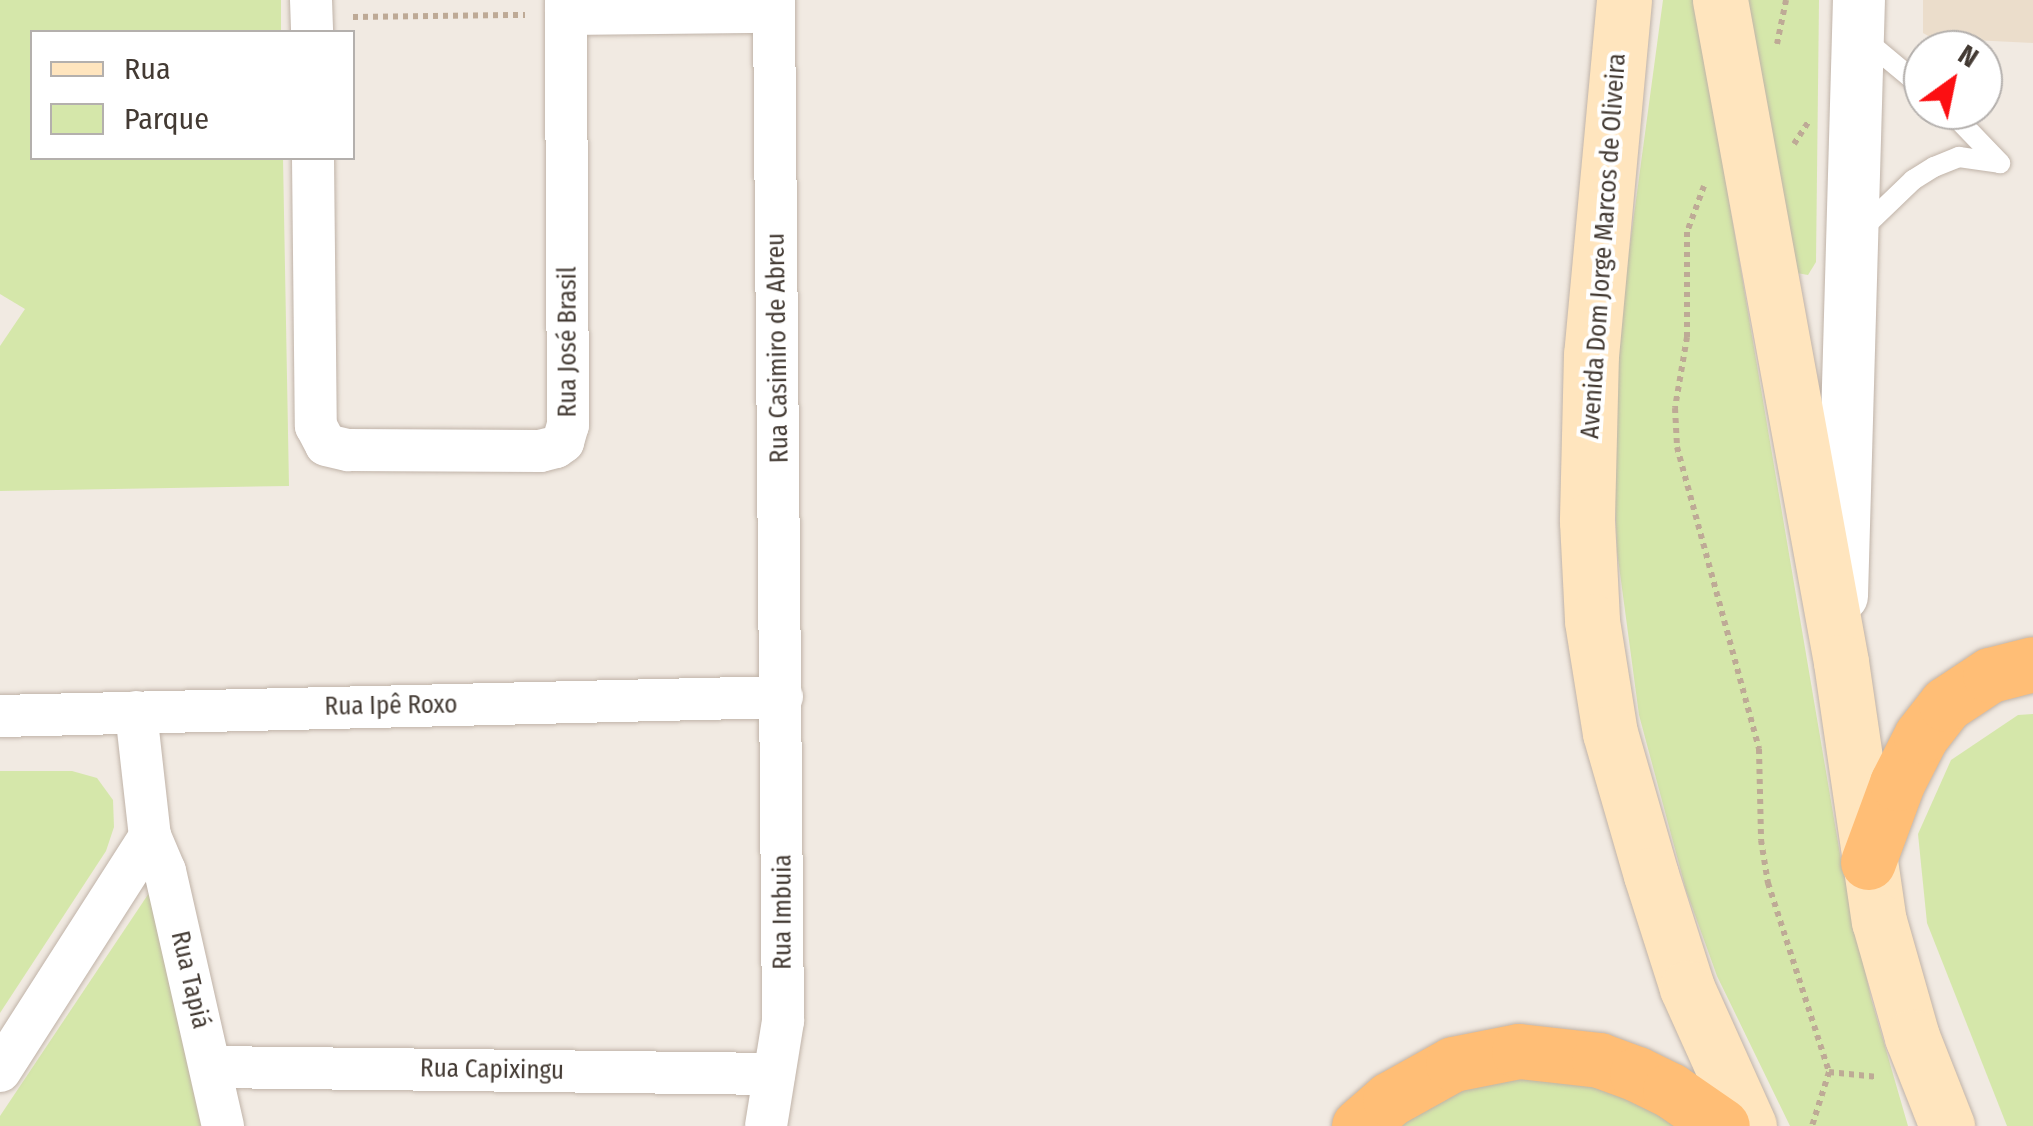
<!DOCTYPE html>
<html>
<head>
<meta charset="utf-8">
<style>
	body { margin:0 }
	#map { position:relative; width:2033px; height:1126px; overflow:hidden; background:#f1eae2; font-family:"Fira Sans Condensed",sans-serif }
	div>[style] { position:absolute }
	.education>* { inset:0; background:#ebddcb }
	.green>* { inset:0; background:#d5e7aa }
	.path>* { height:6px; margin-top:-3px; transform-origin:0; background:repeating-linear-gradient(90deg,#beaa96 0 5px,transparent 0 10px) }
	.roads { filter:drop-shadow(0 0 2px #c0b3a8) drop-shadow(0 0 2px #c0b3a8) }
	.service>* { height:20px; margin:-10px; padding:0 10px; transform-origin:10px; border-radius:10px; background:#fff }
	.minor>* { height:42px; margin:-21px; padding:0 21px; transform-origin:21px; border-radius:21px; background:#fff }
	.tertiary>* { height:52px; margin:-26px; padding:0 26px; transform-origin:26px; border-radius:26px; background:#fff }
	.secondary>* { height:55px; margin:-27.5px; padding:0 27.5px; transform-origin:27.5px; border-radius:27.5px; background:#ffe5be }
	.trunk>* { height:55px; margin:-27.5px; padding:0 27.5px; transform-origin:27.5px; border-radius:27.5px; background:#ffbe76 }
	span { translate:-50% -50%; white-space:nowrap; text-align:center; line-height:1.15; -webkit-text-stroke:8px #fff; paint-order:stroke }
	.street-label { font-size:25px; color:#433a33 }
	.legend { position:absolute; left:30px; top:30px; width:325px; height:130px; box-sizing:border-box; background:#fff; border:2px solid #b4b0ad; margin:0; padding:12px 18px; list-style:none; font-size:30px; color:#433a33 }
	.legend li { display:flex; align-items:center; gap:20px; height:50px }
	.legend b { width:50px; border:2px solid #b4b0ad }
	.north { position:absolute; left:1903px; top:30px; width:100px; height:100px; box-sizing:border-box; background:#fff; border:2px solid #b4b0ad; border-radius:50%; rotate:33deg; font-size:28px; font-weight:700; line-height:40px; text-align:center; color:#433a33 }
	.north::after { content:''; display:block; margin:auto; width:35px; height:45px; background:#fc0f12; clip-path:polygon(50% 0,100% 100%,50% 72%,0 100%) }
</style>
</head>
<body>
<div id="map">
	<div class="education">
		<i style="clip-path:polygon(1923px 0,2033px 0,2033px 43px,1932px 38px,1923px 33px)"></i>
	</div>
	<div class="green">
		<i style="clip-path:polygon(0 0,281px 0,281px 32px,32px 32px,32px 158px,283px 158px,289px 486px,0 491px,0 346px,25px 309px,0 294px)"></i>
		<i style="clip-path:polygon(1663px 0,1695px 0,1841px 860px,1871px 998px,1908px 1126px,1790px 1126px,1717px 976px,1686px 890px,1639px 715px,1617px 551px,1614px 476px,1619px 326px)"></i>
		<i style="clip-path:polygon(1746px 0,1819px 0,1816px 262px,1808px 275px,1791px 272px)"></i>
		<i style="clip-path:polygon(2033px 714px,2033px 1126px,2007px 1126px,1927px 923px,1918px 834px,1951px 760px,2018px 715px)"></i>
		<i style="clip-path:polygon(0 771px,72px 771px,97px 778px,113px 800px,114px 827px,106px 851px,0 1013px)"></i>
		<i style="clip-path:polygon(149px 893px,201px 1126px,0 1126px,0 1116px)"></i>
		<i style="clip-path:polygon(1554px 1074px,1627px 1091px,1685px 1126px,1400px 1126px,1411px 1115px,1478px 1082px)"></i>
	</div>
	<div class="path">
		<i style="left:353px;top:17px;width:172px;rotate:-0.7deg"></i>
		<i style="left:1777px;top:44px;width:45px;rotate:-78.4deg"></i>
		<i style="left:1794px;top:144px;width:27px;rotate:-57deg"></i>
		<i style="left:1704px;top:186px;width:49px;rotate:110.3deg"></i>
		<i style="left:1687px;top:232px;width:105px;rotate:90deg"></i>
		<i style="left:1687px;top:337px;width:72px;rotate:99.6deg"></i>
		<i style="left:1675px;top:408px;width:39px;rotate:87deg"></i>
		<i style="left:1677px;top:447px;width:313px;rotate:74.8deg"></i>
		<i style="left:1759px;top:749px;width:91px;rotate:88.7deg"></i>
		<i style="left:1761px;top:840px;width:44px;rotate:80.8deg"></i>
		<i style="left:1768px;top:883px;width:199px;rotate:72.1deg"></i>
		<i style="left:1829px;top:1072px;width:57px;rotate:107.5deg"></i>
		<i style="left:1829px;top:1072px;width:49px;rotate:5.8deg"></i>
	</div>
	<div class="roads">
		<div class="service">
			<i style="left:1863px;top:38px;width:78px;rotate:39.8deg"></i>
			<i style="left:1949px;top:110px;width:74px;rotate:46.1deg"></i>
			<i style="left:1860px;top:231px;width:74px;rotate:-43.9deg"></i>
			<i style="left:1913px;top:180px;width:25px;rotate:-32deg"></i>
			<i style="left:1934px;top:167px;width:27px;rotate:-22deg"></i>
			<i style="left:1959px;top:157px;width:41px;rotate:8.3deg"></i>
		</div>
		<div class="minor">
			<i style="left:311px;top:0;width:32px;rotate:88deg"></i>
			<i style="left:566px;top:14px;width:207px;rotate:-0.6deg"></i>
			<i style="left:313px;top:158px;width:268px;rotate:89.4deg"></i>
			<i style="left:316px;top:426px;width:21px;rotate:62deg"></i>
			<i style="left:326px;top:445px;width:23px;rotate:13deg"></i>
			<i style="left:348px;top:450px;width:192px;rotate:0.3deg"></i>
			<i style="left:540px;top:451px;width:16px;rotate:-14deg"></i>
			<i style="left:556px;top:447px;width:9px;rotate:-36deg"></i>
			<i style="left:563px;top:442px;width:18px;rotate:-74deg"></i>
			<i style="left:568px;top:425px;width:425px;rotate:-90.3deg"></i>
			<i style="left:136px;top:712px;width:125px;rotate:83.6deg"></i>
			<i style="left:150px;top:836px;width:38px;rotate:67deg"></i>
			<i style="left:165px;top:871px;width:262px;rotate:77.2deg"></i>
			<i style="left:0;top:716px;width:782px;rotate:-1.39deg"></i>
			<i style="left:211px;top:1067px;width:563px;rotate:0.71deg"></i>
			<i style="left:0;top:1071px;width:279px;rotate:-57.4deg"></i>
			<i style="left:766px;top:1126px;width:106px;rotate:-80.8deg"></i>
			<i style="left:783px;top:1021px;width:1021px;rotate:-90.51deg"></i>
		</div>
		<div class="tertiary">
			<i style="left:1842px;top:596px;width:596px;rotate:-88.37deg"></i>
		</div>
		<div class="secondary">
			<i style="left:1624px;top:0;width:356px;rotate:95.3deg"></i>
			<i style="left:1591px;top:354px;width:167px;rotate:91.4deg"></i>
			<i style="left:1587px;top:521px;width:100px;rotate:87.1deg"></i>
			<i style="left:1592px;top:621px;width:113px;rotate:80.9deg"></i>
			<i style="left:1610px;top:733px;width:148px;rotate:73.9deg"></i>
			<i style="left:1651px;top:875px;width:119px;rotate:72.3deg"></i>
			<i style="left:1687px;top:988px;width:151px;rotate:65.8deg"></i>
			<i style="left:1720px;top:0;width:673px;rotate:79.64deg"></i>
			<i style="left:1841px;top:662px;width:262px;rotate:81.7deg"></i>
			<i style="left:1879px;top:921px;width:121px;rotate:74.1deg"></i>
			<i style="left:1912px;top:1037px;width:96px;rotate:68.5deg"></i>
		</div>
		<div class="trunk">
			<i style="left:1868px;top:862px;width:84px;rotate:-69.8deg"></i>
			<i style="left:1897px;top:783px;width:53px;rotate:-62.9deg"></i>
			<i style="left:1921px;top:736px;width:41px;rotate:-52deg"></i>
			<i style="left:1946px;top:704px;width:53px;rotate:-33.4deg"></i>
			<i style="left:1990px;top:675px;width:44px;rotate:-14.3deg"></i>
			<i style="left:1359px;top:1126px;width:41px;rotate:-41.1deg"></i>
			<i style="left:1390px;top:1099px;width:72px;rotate:-29.1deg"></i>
			<i style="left:1453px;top:1064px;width:67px;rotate:-11.1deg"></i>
			<i style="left:1519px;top:1051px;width:81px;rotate:6.4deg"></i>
			<i style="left:1599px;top:1060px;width:40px;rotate:20.2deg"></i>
			<i style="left:1637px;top:1074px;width:37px;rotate:26deg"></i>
			<i style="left:1670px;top:1090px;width:63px;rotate:34.7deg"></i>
		</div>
	</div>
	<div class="street-label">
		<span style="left:1604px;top:246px;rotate:-86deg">Avenida Dom Jorge Marcos de Oliveira</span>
		<span style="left:568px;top:342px;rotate:-90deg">Rua José Brasil</span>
		<span style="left:778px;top:348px;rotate:-91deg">Rua Casimiro de Abreu</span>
		<span style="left:391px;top:706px;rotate:-1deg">Rua Ipê Roxo</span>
		<span style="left:783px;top:912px;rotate:-90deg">Rua Imbuia</span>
		<span style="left:190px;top:980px;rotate:77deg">Rua Tapiá</span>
		<span style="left:492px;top:1070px;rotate:1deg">Rua Capixingu</span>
	</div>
	<ul class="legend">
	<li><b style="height:12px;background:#ffe5be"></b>Rua</li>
	<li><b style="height:28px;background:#d5e7aa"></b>Parque</li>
	</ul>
	<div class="north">N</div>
</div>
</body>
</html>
